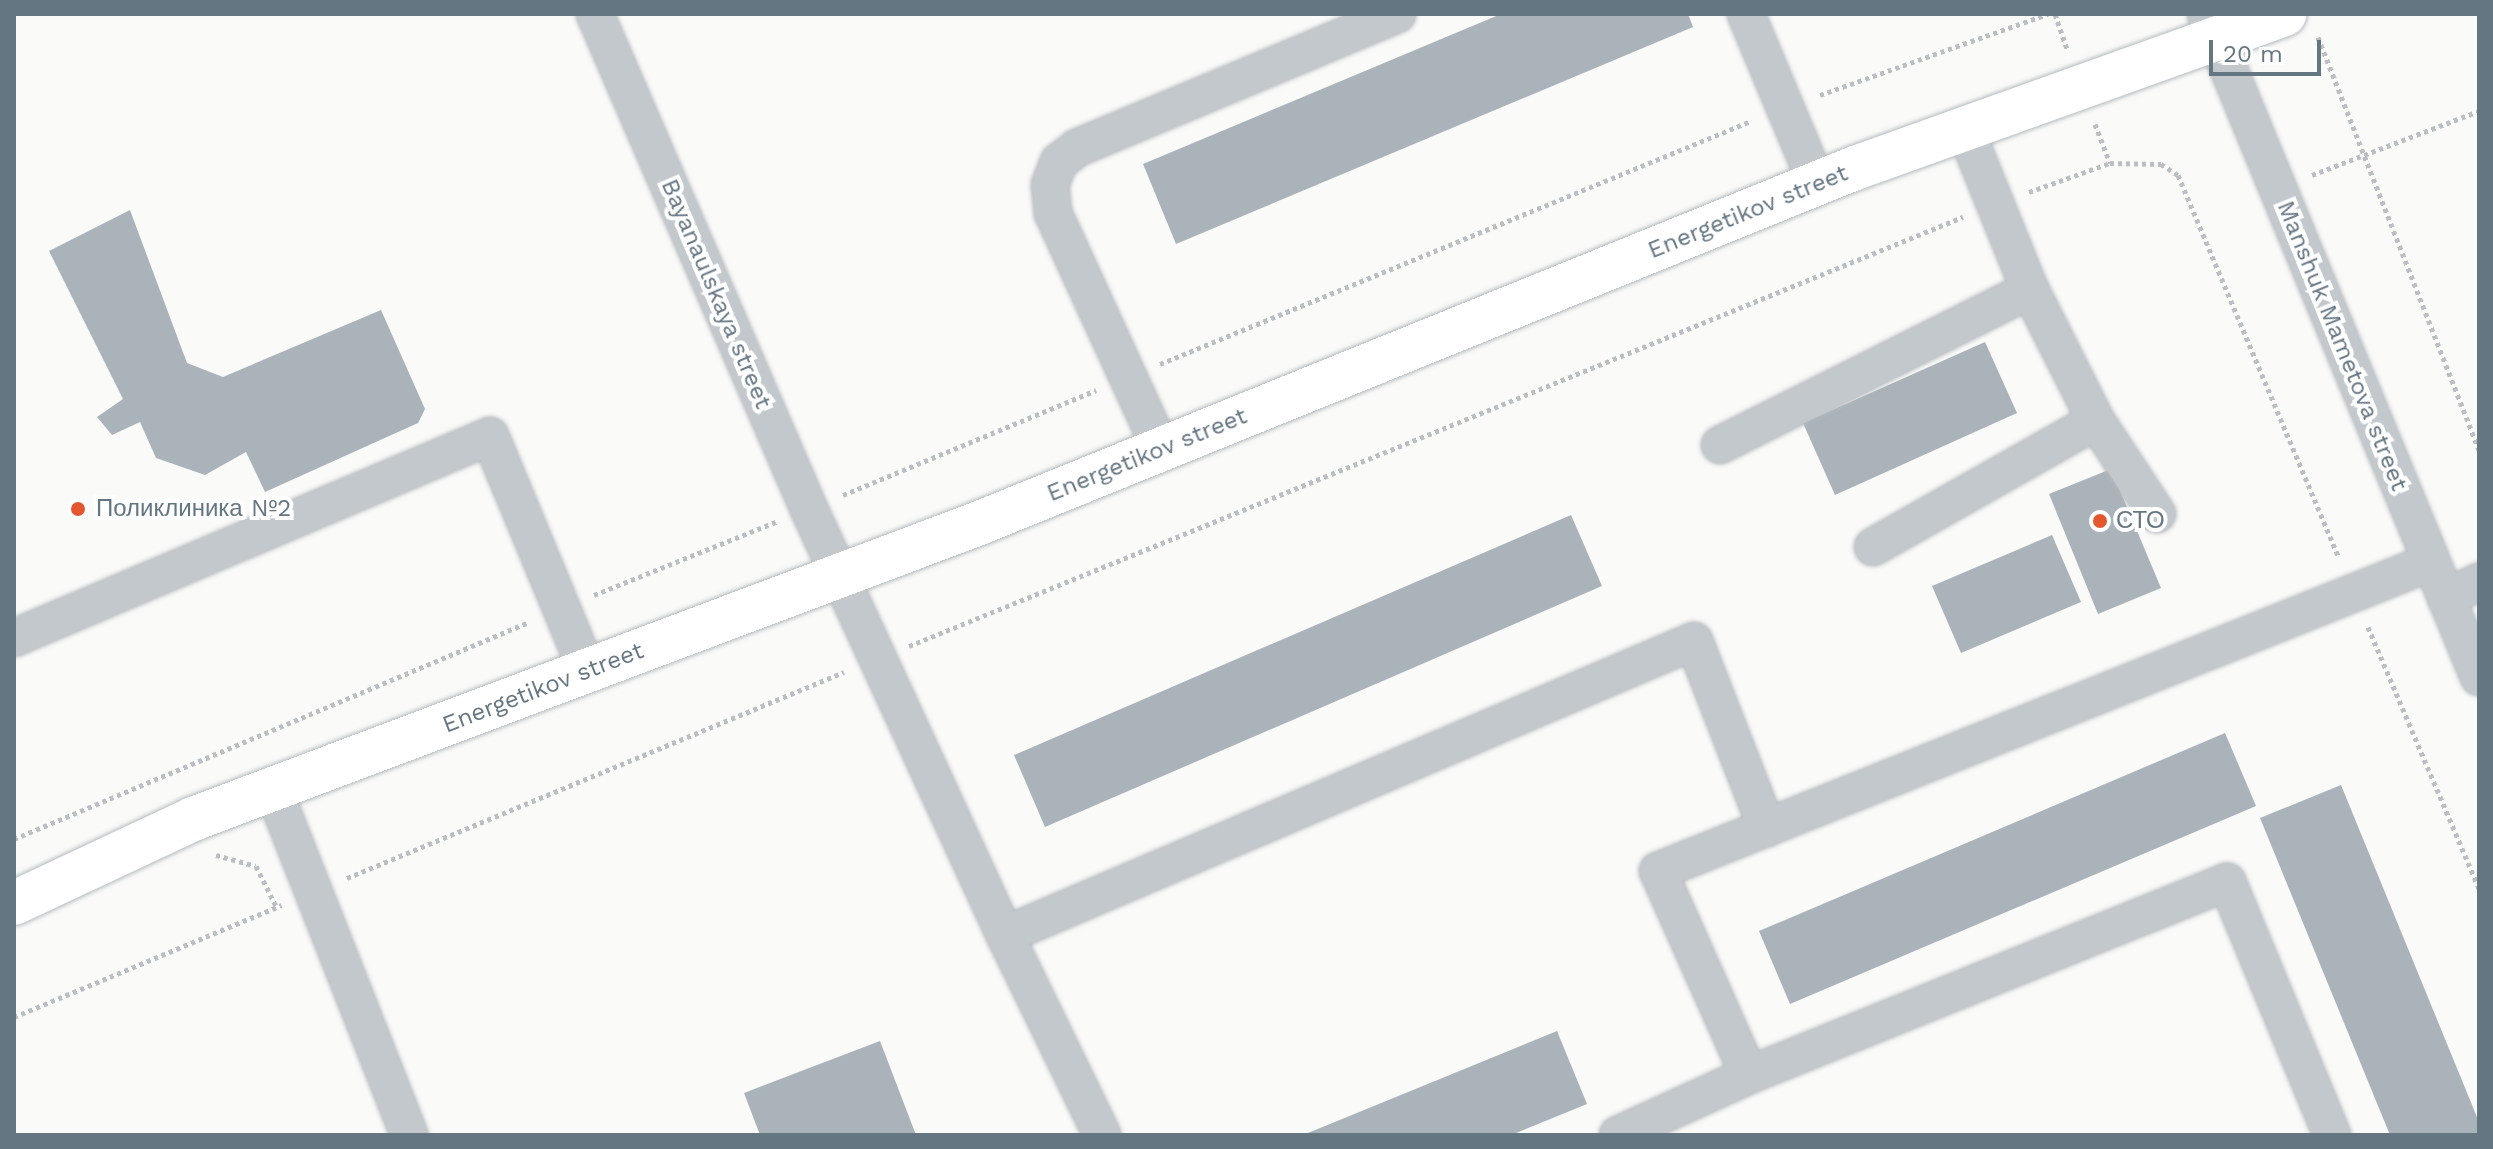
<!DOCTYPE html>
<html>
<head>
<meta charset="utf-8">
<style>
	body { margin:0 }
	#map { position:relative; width:2493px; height:1149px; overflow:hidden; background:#fafaf8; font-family:"Work Sans",sans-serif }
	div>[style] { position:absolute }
	.building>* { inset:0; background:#aab3b9 }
	.path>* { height:5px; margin-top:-2.5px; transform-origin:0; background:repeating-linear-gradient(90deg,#bbbfc2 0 4px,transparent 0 8px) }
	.roads { filter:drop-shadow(0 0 2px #b5babe) drop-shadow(0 0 2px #b5babe) }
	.minor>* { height:36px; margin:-18px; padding:0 18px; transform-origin:18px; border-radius:18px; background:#c3c8cc }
	.major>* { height:44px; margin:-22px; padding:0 22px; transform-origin:22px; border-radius:22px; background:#fff }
	.dots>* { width:22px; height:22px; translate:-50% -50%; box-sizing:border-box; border:4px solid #fff; border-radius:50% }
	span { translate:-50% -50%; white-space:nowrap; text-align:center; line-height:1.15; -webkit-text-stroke:8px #fff; paint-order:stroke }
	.street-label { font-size:24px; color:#657683 }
	.poi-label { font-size:24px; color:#657683 }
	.left { translate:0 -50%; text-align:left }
	.frame { position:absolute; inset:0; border:16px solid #657683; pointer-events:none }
	.scale { position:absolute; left:2209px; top:40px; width:112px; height:36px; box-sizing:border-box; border:4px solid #657683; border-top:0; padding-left:10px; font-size:24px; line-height:28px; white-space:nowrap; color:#657683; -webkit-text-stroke:6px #fff; paint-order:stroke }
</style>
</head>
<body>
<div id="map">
	<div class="building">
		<i style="clip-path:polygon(1501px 14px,1688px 14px,1693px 27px,1176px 244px,1143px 164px)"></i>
		<i style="clip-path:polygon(130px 210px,187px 363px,223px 377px,381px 310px,425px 409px,418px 423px,265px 492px,246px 452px,205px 475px,156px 458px,140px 422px,112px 435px,97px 417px,123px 399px,49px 251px)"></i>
		<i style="clip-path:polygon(1985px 342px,2017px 413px,1835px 495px,1803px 423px)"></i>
		<i style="clip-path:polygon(2111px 469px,2161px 588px,2098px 614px,2049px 494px)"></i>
		<i style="clip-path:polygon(1571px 515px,1602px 586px,1045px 827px,1014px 755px)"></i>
		<i style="clip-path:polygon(2052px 535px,2081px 602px,1961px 653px,1932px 586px)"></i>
		<i style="clip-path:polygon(2225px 733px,2256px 806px,1790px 1004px,1759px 931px)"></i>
		<i style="clip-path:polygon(2341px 785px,2479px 1122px,2479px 1135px,2390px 1135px,2260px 818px)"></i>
		<i style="clip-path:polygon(1557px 1031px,1587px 1104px,1511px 1135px,1303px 1135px)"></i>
		<i style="clip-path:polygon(880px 1041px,916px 1135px,760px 1135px,744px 1093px)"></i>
	</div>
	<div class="path">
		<i style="left:2055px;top:14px;width:39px;rotate:71deg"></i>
		<i style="left:2318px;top:37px;width:443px;rotate:68.7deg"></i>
		<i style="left:1820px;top:95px;width:242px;rotate:-19.6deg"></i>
		<i style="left:2095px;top:124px;width:42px;rotate:69deg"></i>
		<i style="left:2312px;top:175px;width:179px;rotate:-21deg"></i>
		<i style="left:2029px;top:192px;width:86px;rotate:-19.7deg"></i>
		<i style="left:2110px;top:163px;width:51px;rotate:1.1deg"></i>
		<i style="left:2161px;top:164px;width:20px;rotate:33deg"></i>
		<i style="left:2178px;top:175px;width:415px;rotate:67.2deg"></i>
		<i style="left:1160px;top:364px;width:639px;rotate:-22.35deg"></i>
		<i style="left:843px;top:495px;width:274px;rotate:-22.5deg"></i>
		<i style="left:594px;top:595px;width:198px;rotate:-21.9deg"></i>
		<i style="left:2368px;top:627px;width:285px;rotate:67deg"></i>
		<i style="left:909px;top:646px;width:1138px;rotate:-22.15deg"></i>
		<i style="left:14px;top:839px;width:559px;rotate:-22.85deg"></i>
		<i style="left:216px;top:855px;width:41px;rotate:15.4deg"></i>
		<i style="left:256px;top:866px;width:47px;rotate:63.4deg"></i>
		<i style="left:347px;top:878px;width:538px;rotate:-22.51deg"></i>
		<i style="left:14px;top:1017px;width:290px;rotate:-22.7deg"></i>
	</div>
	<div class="roads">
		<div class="minor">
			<i style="left:595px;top:14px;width:539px;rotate:66.62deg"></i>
			<i style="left:809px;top:509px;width:469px;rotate:65.3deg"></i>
			<i style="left:1005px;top:935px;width:749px;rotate:-23.11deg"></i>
			<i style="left:1694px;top:641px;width:201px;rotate:68.7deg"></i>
			<i style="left:1746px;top:14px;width:184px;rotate:67.3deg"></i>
			<i style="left:2206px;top:14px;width:717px;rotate:67.62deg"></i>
			<i style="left:2096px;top:421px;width:111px;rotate:56.7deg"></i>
			<i style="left:1720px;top:445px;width:347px;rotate:-26.6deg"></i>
			<i style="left:1161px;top:449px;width:260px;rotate:-114.6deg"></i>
			<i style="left:1053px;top:213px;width:28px;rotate:-96deg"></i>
			<i style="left:1050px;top:185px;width:25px;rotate:-69deg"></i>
			<i style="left:1059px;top:162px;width:23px;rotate:-38deg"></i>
			<i style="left:1077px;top:148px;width:347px;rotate:-22.7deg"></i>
			<i style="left:1873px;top:547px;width:256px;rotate:-29.5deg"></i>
			<i style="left:2096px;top:421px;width:147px;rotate:-116.7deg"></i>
			<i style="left:2030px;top:290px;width:174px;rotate:-112deg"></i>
			<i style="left:2446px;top:598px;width:37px;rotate:-26deg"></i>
			<i style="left:14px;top:638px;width:517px;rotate:-22.99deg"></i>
			<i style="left:490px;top:436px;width:256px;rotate:67.5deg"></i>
			<i style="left:273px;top:789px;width:372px;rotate:68.5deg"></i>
			<i style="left:1005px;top:935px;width:222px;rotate:64.1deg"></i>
			<i style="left:1618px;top:1135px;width:144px;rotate:-24.6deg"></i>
			<i style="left:2332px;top:1135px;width:274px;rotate:-112.5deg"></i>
			<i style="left:2227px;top:882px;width:515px;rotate:158.01deg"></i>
			<i style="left:1749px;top:1075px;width:223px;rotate:-114deg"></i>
			<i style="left:1658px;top:871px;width:832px;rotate:-21.79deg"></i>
		</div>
		<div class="major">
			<i style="left:14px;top:903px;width:198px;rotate:-25.1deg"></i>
			<i style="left:193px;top:819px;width:838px;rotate:-20.62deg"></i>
			<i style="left:977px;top:524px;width:947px;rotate:-22.07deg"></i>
			<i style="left:1855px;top:168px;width:456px;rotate:-19.7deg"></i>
		</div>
	</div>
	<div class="dots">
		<i style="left:78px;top:509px;background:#e4572e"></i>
		<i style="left:2100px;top:521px;background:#e4572e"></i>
	</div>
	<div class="street-label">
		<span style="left:1748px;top:212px;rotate:-22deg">Energetikov street</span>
		<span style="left:716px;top:294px;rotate:67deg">Bayanaulskaya street</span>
		<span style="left:2342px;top:346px;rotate:68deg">Manshuk Mametova street</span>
		<span style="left:1147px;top:455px;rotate:-22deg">Energetikov street</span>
		<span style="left:543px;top:688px;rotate:-21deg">Energetikov street</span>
	</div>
	<div class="poi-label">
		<span class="left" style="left:96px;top:509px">Поликлиника №2</span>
		<span class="left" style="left:2116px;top:521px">СТО</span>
	</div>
	<div class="frame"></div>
	<div class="scale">20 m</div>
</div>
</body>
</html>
